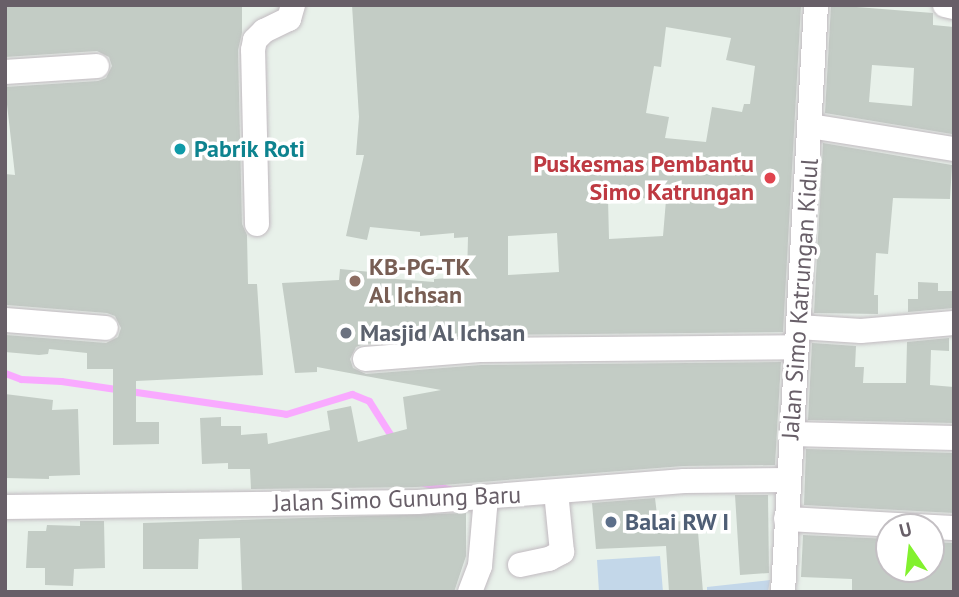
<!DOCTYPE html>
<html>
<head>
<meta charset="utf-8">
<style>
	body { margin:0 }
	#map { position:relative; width:959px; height:597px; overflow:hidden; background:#e8f1ea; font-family:"PT Sans",sans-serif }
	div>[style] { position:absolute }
	.green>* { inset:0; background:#c3d7e9 }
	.stream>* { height:7px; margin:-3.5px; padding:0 3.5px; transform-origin:3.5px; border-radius:3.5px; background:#f9aaff }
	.building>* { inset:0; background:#c3ccc5 }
	.roads { filter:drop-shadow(0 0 2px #c1bac0) drop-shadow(0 0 2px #c1bac0) }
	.minor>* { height:24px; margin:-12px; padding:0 12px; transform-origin:12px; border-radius:12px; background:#fff }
	.dots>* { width:19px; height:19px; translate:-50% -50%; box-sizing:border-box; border:4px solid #fff; border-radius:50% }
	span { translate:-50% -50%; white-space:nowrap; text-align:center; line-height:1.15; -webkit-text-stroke:7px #fff; paint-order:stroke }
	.culture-label { font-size:24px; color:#0d838f; font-weight:700 }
	.left { translate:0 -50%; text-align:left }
	.health-label { font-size:24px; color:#be3a42; font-weight:700 }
	.right { translate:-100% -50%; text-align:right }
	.education-label { font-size:24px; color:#785e54; font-weight:700 }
	.street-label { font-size:24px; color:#685f68 }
	.worship-label { font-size:24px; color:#5b616d; font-weight:700 }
	.service-label { font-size:24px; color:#4e5e75; font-weight:700 }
	.frame { position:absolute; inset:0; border:7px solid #685f68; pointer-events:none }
	.north { position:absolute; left:875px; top:513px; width:70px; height:70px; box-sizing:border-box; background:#fff; border:2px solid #c3bfc3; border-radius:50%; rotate:346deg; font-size:19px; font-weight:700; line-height:28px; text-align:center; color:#685f68 }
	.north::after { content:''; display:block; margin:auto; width:24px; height:32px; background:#82f12e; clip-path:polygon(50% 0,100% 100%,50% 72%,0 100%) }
</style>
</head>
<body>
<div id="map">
	<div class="green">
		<i style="clip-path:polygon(660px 556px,663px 592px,599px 592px,597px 560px)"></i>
		<i style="clip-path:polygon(770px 580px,768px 592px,707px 592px,707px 587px)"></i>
	</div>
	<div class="stream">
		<i style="left:5px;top:373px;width:17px;rotate:21deg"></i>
		<i style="left:21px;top:379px;width:40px;rotate:2.9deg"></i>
		<i style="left:61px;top:381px;width:227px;rotate:8.3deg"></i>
		<i style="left:286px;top:414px;width:69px;rotate:-16.9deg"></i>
		<i style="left:352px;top:394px;width:18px;rotate:22deg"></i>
		<i style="left:369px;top:401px;width:49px;rotate:57.6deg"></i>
		<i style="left:420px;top:482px;width:30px;rotate:14deg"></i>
	</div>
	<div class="building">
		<i style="clip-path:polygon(5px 5px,242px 5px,242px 33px,238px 50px,242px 224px,247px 235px,248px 284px,257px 284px,263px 375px,136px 381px,136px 422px,159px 422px,159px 444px,113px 445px,113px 369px,87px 369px,87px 353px,49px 349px,48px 354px,39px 355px,5px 352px,6px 335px,106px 343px,118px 337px,121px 328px,115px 316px,107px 313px,7px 305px,5px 174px,15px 175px,5px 87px,98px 81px,106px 78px,112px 66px,109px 57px,97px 51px,5px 57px)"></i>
		<i style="clip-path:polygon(evenodd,352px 5px,801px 5px,783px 332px,479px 335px,364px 344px,356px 347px,350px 359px,353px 368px,366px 374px,481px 365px,781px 362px,775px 465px,683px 466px,417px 487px,251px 489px,250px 469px,228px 469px,228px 463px,202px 464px,200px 418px,221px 417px,221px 426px,241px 426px,241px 435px,267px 433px,268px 444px,330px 430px,327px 411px,351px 406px,358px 442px,407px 429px,403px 397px,441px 390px,317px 367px,317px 372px,295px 373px,282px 283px,339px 280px,340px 269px,371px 272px,370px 277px,434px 282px,434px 279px,467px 277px,468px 237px,454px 238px,454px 233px,420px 236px,420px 232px,370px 227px,367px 240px,346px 236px,364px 155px,356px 155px,359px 117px,352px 5px,666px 27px,731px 38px,726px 60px,755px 66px,750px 104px,744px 104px,742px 112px,712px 107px,706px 142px,665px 138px,669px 117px,646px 113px,654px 66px,661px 67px,666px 27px,352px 5px,616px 196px,666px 200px,663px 236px,609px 239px,608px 199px,616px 199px,616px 196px,352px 5px,557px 233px,559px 272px,508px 275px,508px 236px,557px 233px)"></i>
		<i style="clip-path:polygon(evenodd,831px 5px,933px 13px,933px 25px,954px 27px,952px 134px,825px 113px,831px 5px,872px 65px,914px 68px,912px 106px,869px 102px,872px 65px)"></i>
		<i style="clip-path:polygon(823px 143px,952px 165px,950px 199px,893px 198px,888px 254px,876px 253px,874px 295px,878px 295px,878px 314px,814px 313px)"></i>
		<i style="clip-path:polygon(918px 282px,938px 283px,938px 291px,954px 291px,954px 308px,908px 312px,908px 299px,918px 299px)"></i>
		<i style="clip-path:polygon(949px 338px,949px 351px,931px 350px,930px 385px,954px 387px,954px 423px,808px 420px,812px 343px,856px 346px,855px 367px,864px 367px,863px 383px,906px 383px,907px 342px)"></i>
		<i style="clip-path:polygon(5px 394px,53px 400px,52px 410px,78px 409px,80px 475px,49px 476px,49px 479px,5px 478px)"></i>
		<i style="clip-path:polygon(806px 449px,954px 453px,954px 513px,804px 505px)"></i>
		<i style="clip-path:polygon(735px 495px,768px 495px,769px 573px,740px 575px)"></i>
		<i style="clip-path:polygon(655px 498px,658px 523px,697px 520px,703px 592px,669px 592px,666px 546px,596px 549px,592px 503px)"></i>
		<i style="clip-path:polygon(466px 513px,466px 556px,454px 592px,242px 592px,240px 538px,199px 539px,198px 569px,143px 569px,143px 523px)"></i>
		<i style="clip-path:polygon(80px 521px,104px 521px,105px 568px,74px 569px,73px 586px,45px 585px,45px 568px,26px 568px,28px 531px,46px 531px,47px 525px,80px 526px)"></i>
		<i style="clip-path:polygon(803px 535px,889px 539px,889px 569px,931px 569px,931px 542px,954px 543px,954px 592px,852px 592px,852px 579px,801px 577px)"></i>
	</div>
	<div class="roads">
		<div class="minor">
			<i style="left:945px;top:5px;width:9px;rotate:13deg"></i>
			<i style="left:5px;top:72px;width:92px;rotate:-3.7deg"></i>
			<i style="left:810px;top:126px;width:146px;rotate:9.1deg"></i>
			<i style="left:257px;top:224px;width:174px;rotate:-91.3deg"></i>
			<i style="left:253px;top:50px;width:10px;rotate:-79deg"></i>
			<i style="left:255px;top:40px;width:13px;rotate:-45deg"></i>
			<i style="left:264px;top:31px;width:28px;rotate:-26deg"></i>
			<i style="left:289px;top:19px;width:15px;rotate:-74deg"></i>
			<i style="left:5px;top:320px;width:101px;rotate:4.5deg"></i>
			<i style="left:798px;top:327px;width:63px;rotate:3.6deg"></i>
			<i style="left:861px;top:331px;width:93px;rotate:-4.9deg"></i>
			<i style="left:365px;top:359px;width:115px;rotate:-4.5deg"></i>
			<i style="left:480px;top:350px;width:317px;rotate:-0.5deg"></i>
			<i style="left:792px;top:434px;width:162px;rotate:1.4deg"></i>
			<i style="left:5px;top:507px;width:413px;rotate:-0.7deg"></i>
			<i style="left:418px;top:502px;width:267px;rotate:-4.5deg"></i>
			<i style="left:684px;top:481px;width:105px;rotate:-0.5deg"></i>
			<i style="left:786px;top:519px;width:168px;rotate:3.1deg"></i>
			<i style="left:520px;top:565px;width:30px;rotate:-12deg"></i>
			<i style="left:549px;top:559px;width:15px;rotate:-28deg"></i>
			<i style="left:562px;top:552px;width:60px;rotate:-95.7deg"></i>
			<i style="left:470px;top:592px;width:28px;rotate:-69deg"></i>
			<i style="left:480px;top:566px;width:68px;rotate:-85deg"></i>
			<i style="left:783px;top:592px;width:588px;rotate:-86.78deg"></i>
		</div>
	</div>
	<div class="dots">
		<i style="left:180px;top:149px;background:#0f9aa8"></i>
		<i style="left:770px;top:178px;background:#e0444e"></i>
		<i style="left:355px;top:281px;background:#8d6e63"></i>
		<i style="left:346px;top:333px;background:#6b7280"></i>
		<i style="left:611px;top:522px;background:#5c6f8a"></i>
	</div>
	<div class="culture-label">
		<span class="left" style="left:194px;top:149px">Pabrik Roti</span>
	</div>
	<div class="health-label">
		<span class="right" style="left:754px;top:178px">Puskesmas Pembantu<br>Simo Katrungan</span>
	</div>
	<div class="education-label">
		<span class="left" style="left:369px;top:281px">KB-PG-TK<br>Al Ichsan</span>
	</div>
	<div class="street-label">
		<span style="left:800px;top:299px;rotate:-86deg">Jalan Simo Katrungan Kidul</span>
		<span style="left:397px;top:499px;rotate:-2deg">Jalan Simo Gunung Baru</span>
	</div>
	<div class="worship-label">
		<span class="left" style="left:360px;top:333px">Masjid Al Ichsan</span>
	</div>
	<div class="service-label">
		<span class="left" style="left:625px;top:522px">Balai RW I</span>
	</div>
	<div class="frame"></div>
	<div class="north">U</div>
</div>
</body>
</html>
